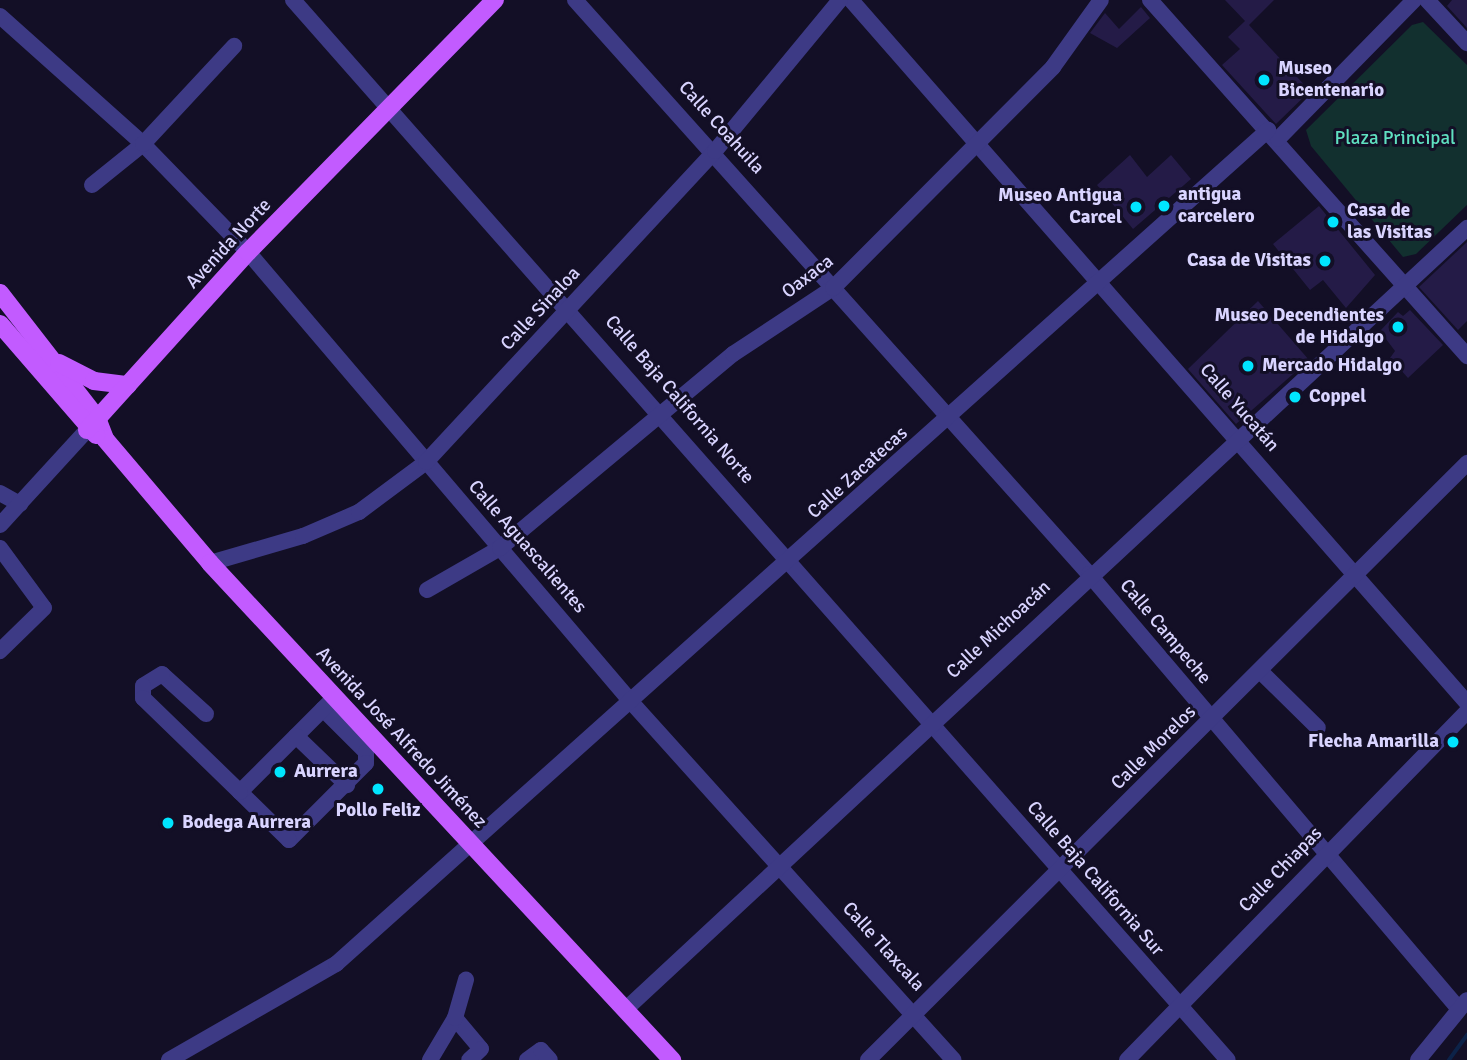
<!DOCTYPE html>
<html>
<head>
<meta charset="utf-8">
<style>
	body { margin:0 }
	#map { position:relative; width:1467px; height:1060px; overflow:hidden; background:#130f26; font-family:Signika,sans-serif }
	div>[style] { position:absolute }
	.green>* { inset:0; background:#12302f }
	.stream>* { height:3.5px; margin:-1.75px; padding:0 1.75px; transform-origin:1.75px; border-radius:1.75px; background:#0c2248 }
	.building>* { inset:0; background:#241b47 }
	.minor>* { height:16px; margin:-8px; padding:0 8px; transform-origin:8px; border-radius:8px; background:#3d3a85 }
	.major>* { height:18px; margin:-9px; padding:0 9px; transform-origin:9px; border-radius:9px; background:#c25bff }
	.dots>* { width:19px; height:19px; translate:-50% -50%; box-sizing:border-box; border:4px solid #130f26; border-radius:50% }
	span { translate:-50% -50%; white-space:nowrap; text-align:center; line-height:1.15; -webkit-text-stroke:6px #130f26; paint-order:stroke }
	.poi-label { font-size:19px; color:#d9d4ff; font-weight:700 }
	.left { translate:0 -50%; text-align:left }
	.right { translate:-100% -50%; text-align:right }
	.street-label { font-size:19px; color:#d9d4ff }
	.park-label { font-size:19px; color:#5fe0c0 }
</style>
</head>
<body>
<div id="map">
	<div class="green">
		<i style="clip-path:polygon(1423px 22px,1467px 65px,1467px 205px,1416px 254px,1403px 257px,1311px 146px,1306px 130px,1412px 25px)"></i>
	</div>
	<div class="stream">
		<i style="left:1449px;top:1060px;width:31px;rotate:-54deg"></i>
	</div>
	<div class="building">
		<i style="clip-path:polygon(1225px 0,1274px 0,1249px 25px,1310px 91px,1276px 124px,1222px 65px,1240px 49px,1228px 37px,1245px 21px)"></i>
		<i style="clip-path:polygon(1452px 0,1467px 0,1467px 28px,1447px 6px)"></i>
		<i style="clip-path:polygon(1141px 7px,1150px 18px,1117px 48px,1090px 33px,1105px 13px,1119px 29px)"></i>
		<i style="clip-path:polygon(1130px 155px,1147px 177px,1171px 155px,1191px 179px,1133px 229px,1097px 185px)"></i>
		<i style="clip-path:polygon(1319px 206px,1375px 275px,1346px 308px,1323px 280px,1310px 290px,1273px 244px)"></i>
		<i style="clip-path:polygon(1467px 242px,1467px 321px,1458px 330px,1419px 287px)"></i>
		<i style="clip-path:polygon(1258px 301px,1309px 360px,1236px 424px,1188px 369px)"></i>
		<i style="clip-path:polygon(1410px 310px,1443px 345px,1408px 378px,1390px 358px,1395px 351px,1380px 331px,1398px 312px,1403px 316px)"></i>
	</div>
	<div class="minor">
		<i style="left:293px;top:0;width:1413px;rotate:48.59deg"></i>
		<i style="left:575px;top:0;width:771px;rotate:48.16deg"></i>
		<i style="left:1089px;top:574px;width:571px;rotate:49.62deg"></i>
		<i style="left:851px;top:0;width:935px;rotate:48.77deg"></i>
		<i style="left:1150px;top:0;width:477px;rotate:48.3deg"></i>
		<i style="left:1427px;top:0;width:59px;rotate:47.1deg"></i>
		<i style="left:0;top:16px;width:192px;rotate:41.8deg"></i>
		<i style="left:143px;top:144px;width:151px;rotate:45.8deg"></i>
		<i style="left:248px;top:252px;width:594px;rotate:49.58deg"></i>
		<i style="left:633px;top:704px;width:479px;rotate:48deg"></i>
		<i style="left:1278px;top:139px;width:194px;rotate:-45.6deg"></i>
		<i style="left:92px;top:185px;width:65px;rotate:-38.8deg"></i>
		<i style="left:143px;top:144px;width:134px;rotate:-47.1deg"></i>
		<i style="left:0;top:493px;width:23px;rotate:29deg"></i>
		<i style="left:0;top:525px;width:129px;rotate:-47.5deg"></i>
		<i style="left:0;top:548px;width:74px;rotate:53.7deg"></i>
		<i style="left:44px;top:608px;width:62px;rotate:135.7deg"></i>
		<i style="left:210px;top:563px;width:97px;rotate:-16.2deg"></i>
		<i style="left:303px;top:536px;width:61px;rotate:-23.2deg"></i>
		<i style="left:359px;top:512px;width:84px;rotate:-36.7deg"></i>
		<i style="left:426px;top:462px;width:425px;rotate:-47.1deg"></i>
		<i style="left:715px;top:151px;width:196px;rotate:-50.4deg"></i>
		<i style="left:427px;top:590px;width:84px;rotate:-29.9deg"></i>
		<i style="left:500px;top:548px;width:303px;rotate:-39.8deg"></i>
		<i style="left:733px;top:354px;width:120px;rotate:-33.4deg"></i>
		<i style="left:833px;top:288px;width:312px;rotate:-45.1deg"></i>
		<i style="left:1053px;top:67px;width:82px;rotate:-54.4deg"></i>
		<i style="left:1260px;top:671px;width:81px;rotate:44.5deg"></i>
		<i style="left:323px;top:709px;width:61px;rotate:45deg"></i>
		<i style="left:366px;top:752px;width:11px;rotate:90deg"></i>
		<i style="left:366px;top:763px;width:109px;rotate:135deg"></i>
		<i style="left:289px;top:840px;width:69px;rotate:-135.6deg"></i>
		<i style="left:240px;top:792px;width:134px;rotate:-45deg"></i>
		<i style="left:206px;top:714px;width:59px;rotate:-137.7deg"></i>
		<i style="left:162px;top:674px;width:22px;rotate:148deg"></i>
		<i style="left:143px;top:686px;width:12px;rotate:90deg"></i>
		<i style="left:143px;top:698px;width:135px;rotate:44.1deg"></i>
		<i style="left:296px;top:736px;width:71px;rotate:43.9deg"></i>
		<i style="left:626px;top:1009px;width:1148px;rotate:-42.88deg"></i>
		<i style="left:455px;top:1018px;width:40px;rotate:50deg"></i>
		<i style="left:481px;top:1049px;width:16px;rotate:137deg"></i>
		<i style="left:169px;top:1060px;width:193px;rotate:-29.9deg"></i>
		<i style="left:336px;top:964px;width:1251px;rotate:-41.82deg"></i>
		<i style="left:430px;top:1060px;width:49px;rotate:-59.2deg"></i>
		<i style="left:455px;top:1018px;width:40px;rotate:-74deg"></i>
		<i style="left:527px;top:1060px;width:17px;rotate:-36deg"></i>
		<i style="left:541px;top:1050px;width:13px;rotate:48deg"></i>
		<i style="left:868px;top:1060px;width:846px;rotate:-44.9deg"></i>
		<i style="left:1127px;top:1060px;width:487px;rotate:-45.7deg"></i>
		<i style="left:1418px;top:1060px;width:77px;rotate:-50.8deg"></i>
	</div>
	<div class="major">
		<i style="left:0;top:293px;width:158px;rotate:52.2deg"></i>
		<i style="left:97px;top:418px;width:22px;rotate:69deg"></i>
		<i style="left:105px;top:439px;width:162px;rotate:49.7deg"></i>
		<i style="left:210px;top:563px;width:679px;rotate:47.09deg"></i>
		<i style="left:0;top:324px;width:147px;rotate:49.1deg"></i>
		<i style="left:59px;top:363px;width:39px;rotate:27deg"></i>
		<i style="left:94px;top:381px;width:34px;rotate:7deg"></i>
		<i style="left:87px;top:430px;width:240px;rotate:-47.9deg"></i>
		<i style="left:248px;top:252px;width:353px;rotate:-45.6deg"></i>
	</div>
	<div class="dots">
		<i style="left:1264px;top:80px;background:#00e5ff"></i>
		<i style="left:1164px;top:206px;background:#00e5ff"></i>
		<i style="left:1136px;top:207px;background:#00e5ff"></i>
		<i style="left:1333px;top:222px;background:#00e5ff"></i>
		<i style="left:1325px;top:261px;background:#00e5ff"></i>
		<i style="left:1398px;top:327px;background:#00e5ff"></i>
		<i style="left:1248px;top:366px;background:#00e5ff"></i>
		<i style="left:1295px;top:397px;background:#00e5ff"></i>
		<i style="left:1453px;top:742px;background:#00e5ff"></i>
		<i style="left:280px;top:772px;background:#00e5ff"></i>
		<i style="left:378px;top:789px;background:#00e5ff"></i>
		<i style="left:168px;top:823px;background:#00e5ff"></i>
	</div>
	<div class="poi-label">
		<span class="left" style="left:1278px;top:80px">Museo<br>Bicentenario</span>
		<span class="left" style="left:1178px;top:206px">antigua<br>carcelero</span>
		<span class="right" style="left:1122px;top:207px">Museo Antigua<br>Carcel</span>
		<span class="left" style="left:1347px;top:222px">Casa de<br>las Visitas</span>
		<span class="right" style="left:1311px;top:261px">Casa de Visitas</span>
		<span class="right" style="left:1384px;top:327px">Museo Decendientes<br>de Hidalgo</span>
		<span class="left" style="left:1262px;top:366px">Mercado Hidalgo</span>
		<span class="left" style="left:1309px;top:397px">Coppel</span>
		<span class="right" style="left:1439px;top:742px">Flecha Amarilla</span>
		<span class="left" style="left:294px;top:772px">Aurrera</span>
		<span style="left:378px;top:811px">Pollo Feliz</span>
		<span class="left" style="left:182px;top:823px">Bodega Aurrera</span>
	</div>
	<div class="street-label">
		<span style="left:721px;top:128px;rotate:48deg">Calle Coahuila</span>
		<span style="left:229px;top:244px;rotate:-47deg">Avenida Norte</span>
		<span style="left:808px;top:277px;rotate:-37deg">Oaxaca</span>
		<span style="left:541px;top:309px;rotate:-47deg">Calle Sinaloa</span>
		<span style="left:679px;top:400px;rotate:49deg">Calle Baja California Norte</span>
		<span style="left:1239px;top:408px;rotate:49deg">Calle Yucatán</span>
		<span style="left:858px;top:473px;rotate:-42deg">Calle Zacatecas</span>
		<span style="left:527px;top:547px;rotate:49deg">Calle Aguascalientes</span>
		<span style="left:999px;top:630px;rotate:-43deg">Calle Michoacán</span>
		<span style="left:1165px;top:632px;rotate:50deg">Calle Campeche</span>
		<span style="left:401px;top:738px;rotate:47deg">Avenida José Alfredo Jiménez</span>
		<span style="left:1154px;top:748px;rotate:-45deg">Calle Morelos</span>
		<span style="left:1281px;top:870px;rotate:-46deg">Calle Chiapas</span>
		<span style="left:1095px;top:879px;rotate:49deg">Calle Baja California Sur</span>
		<span style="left:883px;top:947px;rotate:48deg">Calle Tlaxcala</span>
	</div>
	<div class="park-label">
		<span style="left:1395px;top:139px">Plaza Principal</span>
	</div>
</div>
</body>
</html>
